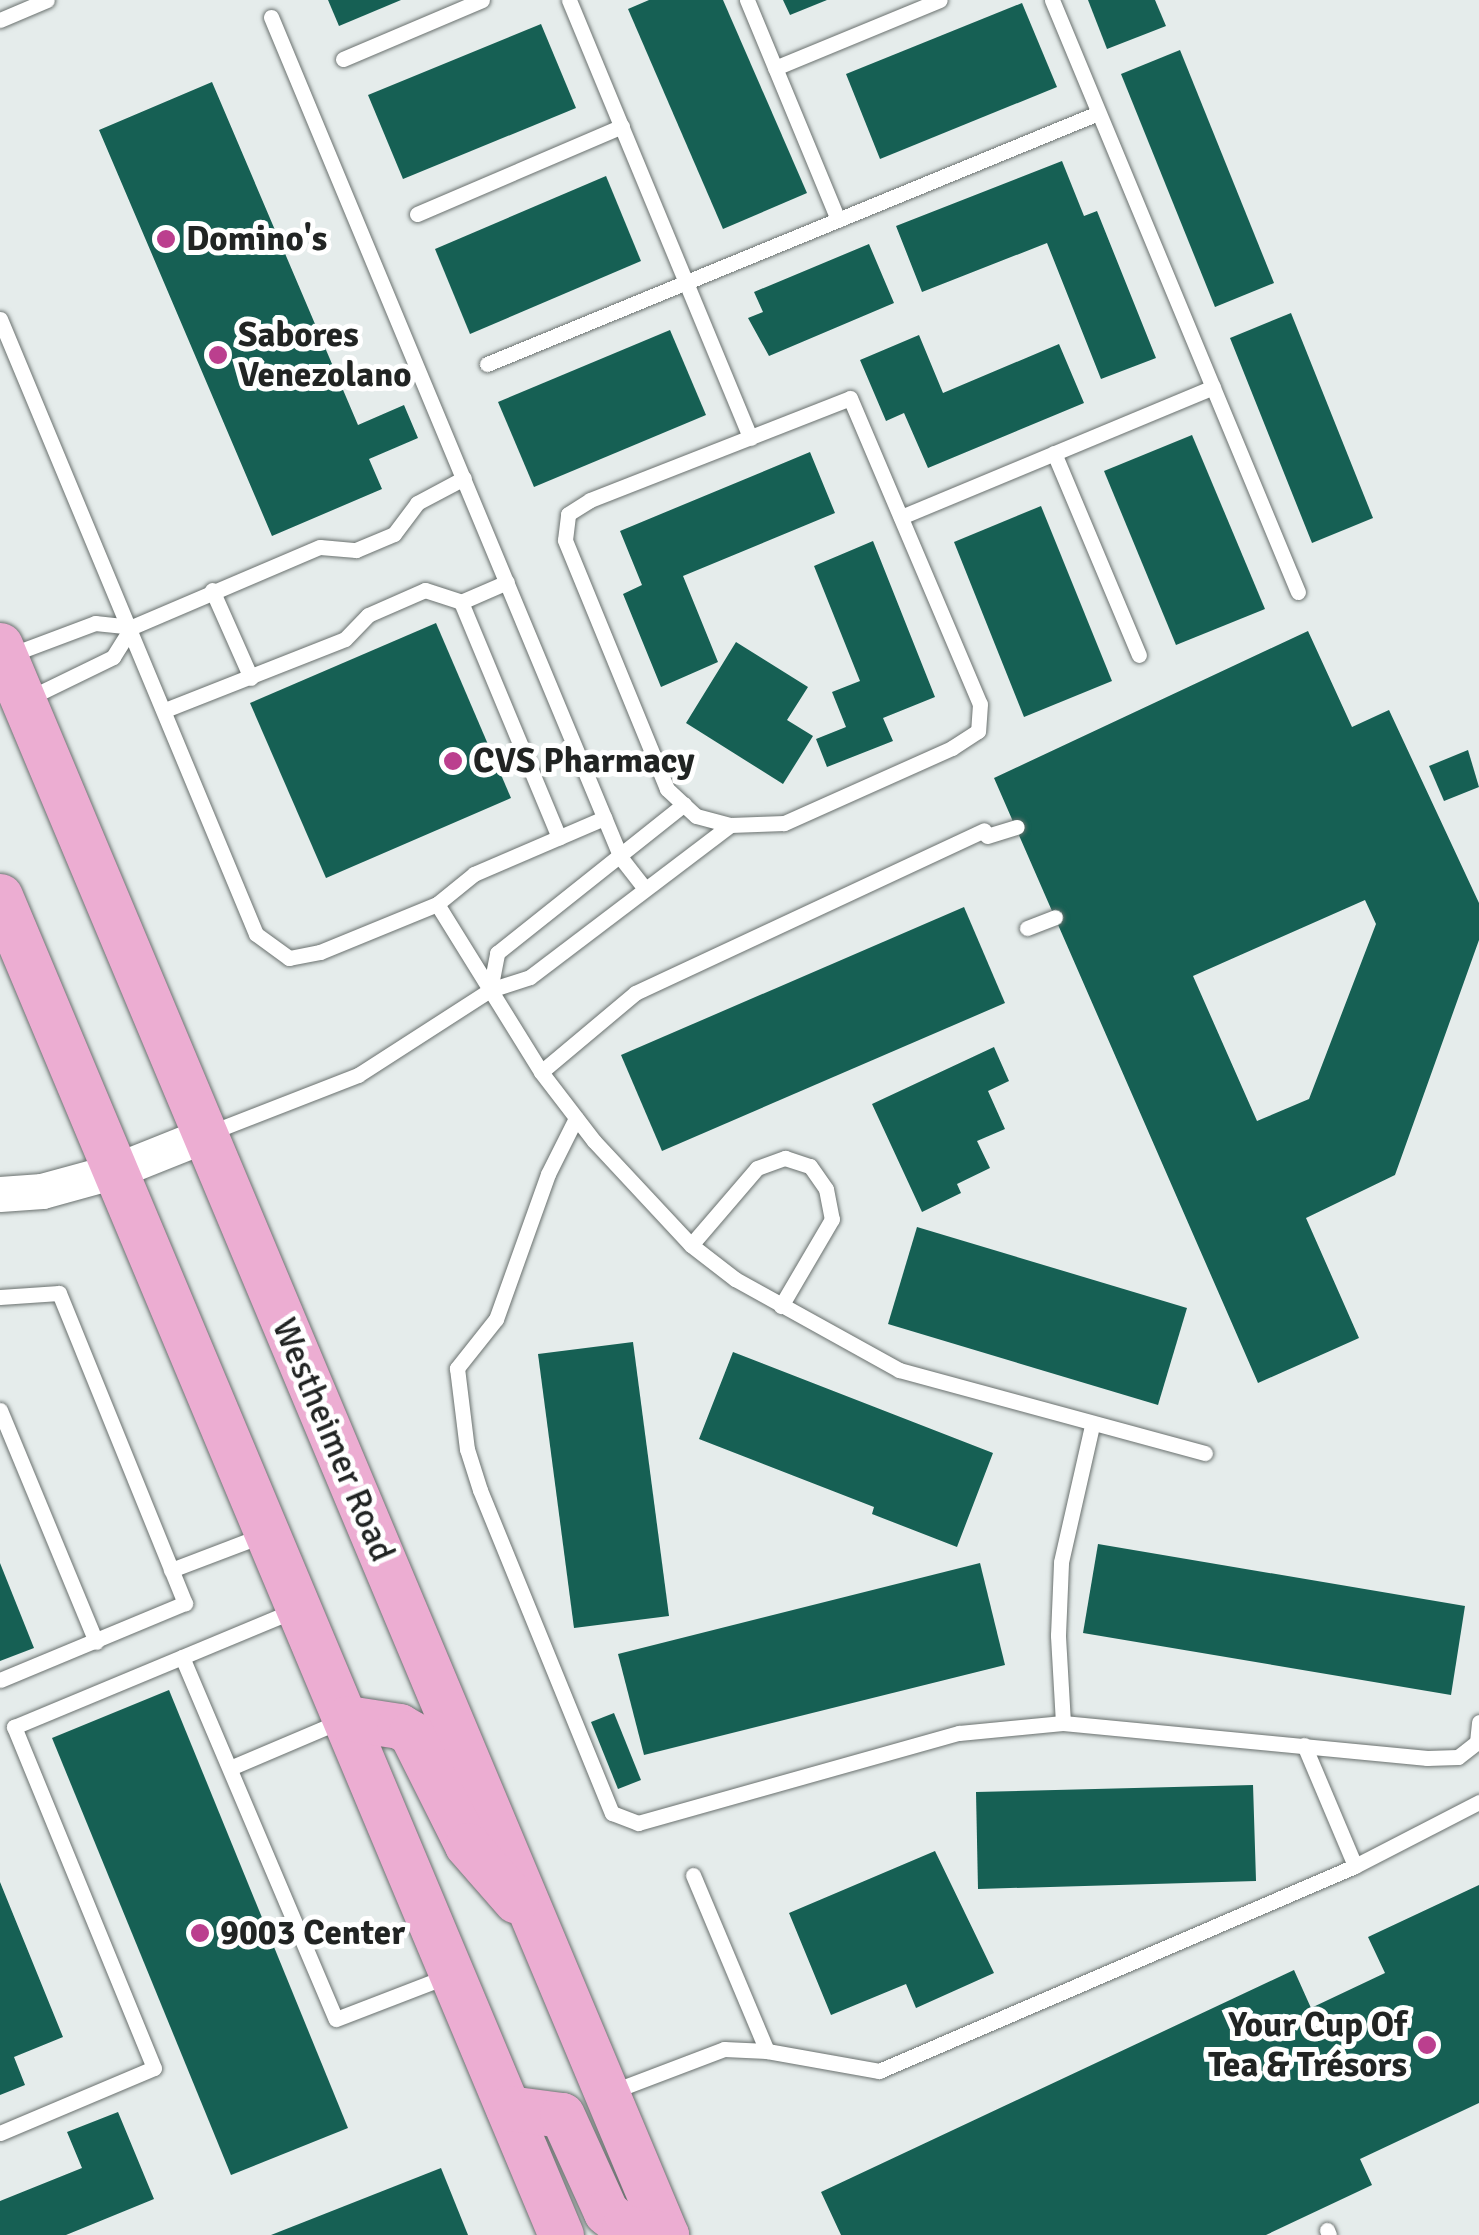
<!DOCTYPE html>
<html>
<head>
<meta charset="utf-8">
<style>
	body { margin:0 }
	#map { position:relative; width:1479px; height:2235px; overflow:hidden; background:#e5eceb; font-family:Signika,sans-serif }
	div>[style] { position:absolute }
	.building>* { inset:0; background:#166054 }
	.roads { filter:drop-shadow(0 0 2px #6a716f) drop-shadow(0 0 2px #6a716f) }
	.service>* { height:15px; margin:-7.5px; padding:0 7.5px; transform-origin:7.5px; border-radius:7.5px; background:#fff }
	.tertiary>* { height:35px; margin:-17.5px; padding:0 17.5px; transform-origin:17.5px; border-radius:17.5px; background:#fff }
	.primary>* { height:45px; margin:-22.5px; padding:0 22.5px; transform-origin:22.5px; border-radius:22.5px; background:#ecadd2 }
	.dots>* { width:28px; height:28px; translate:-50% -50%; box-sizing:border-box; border:5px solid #fff; border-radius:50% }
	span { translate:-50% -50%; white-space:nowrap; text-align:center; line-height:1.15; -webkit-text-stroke:10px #fff; paint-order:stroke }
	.poi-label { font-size:35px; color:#212423; font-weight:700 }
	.left { translate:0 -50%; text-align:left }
	.right { translate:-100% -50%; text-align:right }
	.street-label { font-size:35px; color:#212423 }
</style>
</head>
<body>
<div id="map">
	<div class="building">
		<i style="clip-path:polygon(328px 0,401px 0,339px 26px)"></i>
		<i style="clip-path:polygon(649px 0,723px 0,807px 193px,723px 229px,628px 9px)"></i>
		<i style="clip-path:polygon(783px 0,827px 0,790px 15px)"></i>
		<i style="clip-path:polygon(1088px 0,1155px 0,1166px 26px,1107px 49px)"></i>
		<i style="clip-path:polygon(1022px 3px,1057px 87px,880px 159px,846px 74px)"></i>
		<i style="clip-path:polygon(541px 24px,576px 108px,403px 179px,368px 95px)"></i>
		<i style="clip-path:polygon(1180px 50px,1274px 283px,1215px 307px,1121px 74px)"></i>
		<i style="clip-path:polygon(212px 82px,358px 425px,404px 405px,418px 438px,369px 459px,382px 489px,272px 536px,99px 130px)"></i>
		<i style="clip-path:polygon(1062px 161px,1084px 216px,1097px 211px,1156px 358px,1101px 379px,1047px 243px,922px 292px,896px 226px)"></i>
		<i style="clip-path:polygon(606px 176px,641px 261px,470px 334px,435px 249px)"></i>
		<i style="clip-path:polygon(869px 244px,894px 303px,769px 356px,748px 318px,763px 312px,754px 292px)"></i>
		<i style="clip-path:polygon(1291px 313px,1373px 518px,1312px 543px,1230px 338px)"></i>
		<i style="clip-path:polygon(670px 330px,706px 415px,534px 487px,498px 402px)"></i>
		<i style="clip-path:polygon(919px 335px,943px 393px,1059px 344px,1084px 403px,928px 468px,904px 413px,886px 421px,860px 360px)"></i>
		<i style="clip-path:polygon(1192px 435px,1265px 609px,1176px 645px,1104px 471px)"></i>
		<i style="clip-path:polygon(810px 452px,835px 513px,683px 576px,718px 662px,661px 687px,623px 594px,642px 585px,620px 531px)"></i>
		<i style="clip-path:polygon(1041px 506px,1112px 681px,1024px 717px,954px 542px)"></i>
		<i style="clip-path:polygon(873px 541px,935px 697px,883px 718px,893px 741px,827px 767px,816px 739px,846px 727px,832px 692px,860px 681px,814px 566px)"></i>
		<i style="clip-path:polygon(436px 623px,511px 798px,326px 878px,250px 703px)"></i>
		<i style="clip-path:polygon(evenodd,1308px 631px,1352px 727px,1389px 710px,1479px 903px,1479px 940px,1395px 1175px,1306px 1218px,1359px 1338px,1258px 1383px,994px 778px,1308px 631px,1365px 900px,1376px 924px,1309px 1099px,1257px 1121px,1193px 976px,1365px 900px)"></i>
		<i style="clip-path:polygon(736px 642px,808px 687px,787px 720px,813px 736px,783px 784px,686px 723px)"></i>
		<i style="clip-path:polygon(1468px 750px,1479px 787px,1444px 801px,1429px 766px)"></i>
		<i style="clip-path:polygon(964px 907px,1005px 1003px,662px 1151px,621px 1055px)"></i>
		<i style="clip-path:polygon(994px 1047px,1009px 1081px,988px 1091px,1005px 1129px,977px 1141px,990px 1168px,957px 1184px,961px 1193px,922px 1212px,872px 1104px)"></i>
		<i style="clip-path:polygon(917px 1227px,1187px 1308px,1158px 1405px,888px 1324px)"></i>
		<i style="clip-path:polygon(633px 1342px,669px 1616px,574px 1628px,538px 1354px)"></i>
		<i style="clip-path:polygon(733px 1352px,993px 1453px,957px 1547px,872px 1514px,874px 1507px,699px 1439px)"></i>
		<i style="clip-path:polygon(1098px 1544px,1465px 1606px,1451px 1695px,1083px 1633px)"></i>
		<i style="clip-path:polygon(0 1563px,34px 1648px,0 1661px)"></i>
		<i style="clip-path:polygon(980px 1563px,1005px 1665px,644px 1755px,618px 1654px)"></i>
		<i style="clip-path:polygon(169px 1690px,348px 2128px,231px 2175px,52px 1738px)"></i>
		<i style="clip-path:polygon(614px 1713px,641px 1780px,618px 1789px,591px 1722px)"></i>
		<i style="clip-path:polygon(1253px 1785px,1256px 1881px,978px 1889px,976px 1792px)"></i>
		<i style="clip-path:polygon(935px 1851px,994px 1973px,916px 2008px,906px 1984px,831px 2015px,789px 1913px)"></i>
		<i style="clip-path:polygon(0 1882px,63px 2037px,14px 2057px,25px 2085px,0 2095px)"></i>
		<i style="clip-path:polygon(1479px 1885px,1479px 2103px,1360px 2159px,1372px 2185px,1266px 2235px,841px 2235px,821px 2192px,1294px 1970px,1311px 2008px,1385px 1973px,1368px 1937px)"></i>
		<i style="clip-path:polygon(118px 2112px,154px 2199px,66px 2235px,0 2235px,0 2201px,82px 2168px,67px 2132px)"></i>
		<i style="clip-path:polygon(441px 2168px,468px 2235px,271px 2235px)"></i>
	</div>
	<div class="roads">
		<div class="service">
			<i style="left:569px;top:0;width:474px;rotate:67.5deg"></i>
			<i style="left:747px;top:0;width:238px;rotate:67.5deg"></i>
			<i style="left:1052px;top:0;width:641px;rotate:67.44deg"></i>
			<i style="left:271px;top:17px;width:911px;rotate:67.4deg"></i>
			<i style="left:621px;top:858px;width:39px;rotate:52deg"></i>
			<i style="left:0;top:20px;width:51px;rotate:-23.1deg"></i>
			<i style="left:343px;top:59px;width:151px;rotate:-23deg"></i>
			<i style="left:775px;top:68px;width:178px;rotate:-22.4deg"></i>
			<i style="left:417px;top:214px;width:223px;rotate:-23.2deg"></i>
			<i style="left:0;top:319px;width:666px;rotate:67.4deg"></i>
			<i style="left:256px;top:934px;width:41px;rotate:36deg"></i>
			<i style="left:289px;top:958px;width:32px;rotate:-11deg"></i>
			<i style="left:320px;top:952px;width:126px;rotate:-22.3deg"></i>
			<i style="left:437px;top:904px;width:48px;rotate:-39deg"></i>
			<i style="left:474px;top:874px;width:142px;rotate:-23.3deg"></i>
			<i style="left:487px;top:364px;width:661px;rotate:-22.33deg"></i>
			<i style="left:850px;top:398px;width:332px;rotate:67deg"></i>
			<i style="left:980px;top:704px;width:27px;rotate:94deg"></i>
			<i style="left:978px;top:731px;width:31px;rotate:147deg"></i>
			<i style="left:952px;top:748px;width:184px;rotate:155.9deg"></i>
			<i style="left:784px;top:823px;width:54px;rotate:177.9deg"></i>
			<i style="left:730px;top:825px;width:35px;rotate:-165deg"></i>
			<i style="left:696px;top:816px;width:40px;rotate:-137deg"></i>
			<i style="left:667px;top:789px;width:269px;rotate:-112.3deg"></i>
			<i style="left:565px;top:540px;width:26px;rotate:-83deg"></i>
			<i style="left:568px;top:514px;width:26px;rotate:-32deg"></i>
			<i style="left:590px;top:500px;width:279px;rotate:-21.4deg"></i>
			<i style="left:1054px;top:453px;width:219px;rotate:67.2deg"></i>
			<i style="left:901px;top:517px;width:338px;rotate:-22.6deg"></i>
			<i style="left:212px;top:590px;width:96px;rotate:66.1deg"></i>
			<i style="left:461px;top:602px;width:255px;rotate:67.4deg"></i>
			<i style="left:10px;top:655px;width:91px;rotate:-20.6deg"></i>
			<i style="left:95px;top:623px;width:37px;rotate:6deg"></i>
			<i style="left:132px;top:627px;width:204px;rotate:-23.1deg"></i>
			<i style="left:320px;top:547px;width:36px;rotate:5deg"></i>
			<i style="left:356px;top:550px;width:41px;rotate:-22.8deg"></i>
			<i style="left:394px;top:534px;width:39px;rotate:-53deg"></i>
			<i style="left:417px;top:503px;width:53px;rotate:-28deg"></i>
			<i style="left:27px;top:699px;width:96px;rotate:-26deg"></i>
			<i style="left:113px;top:657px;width:36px;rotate:-58deg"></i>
			<i style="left:165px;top:710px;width:193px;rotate:-21.5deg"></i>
			<i style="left:345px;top:639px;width:33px;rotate:-46deg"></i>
			<i style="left:368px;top:615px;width:62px;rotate:-23.7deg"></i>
			<i style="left:425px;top:590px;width:38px;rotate:18deg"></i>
			<i style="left:461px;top:602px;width:50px;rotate:-23.5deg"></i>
			<i style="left:987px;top:836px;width:31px;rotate:-17deg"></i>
			<i style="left:437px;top:904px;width:198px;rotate:58.2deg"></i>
			<i style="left:541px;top:1072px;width:87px;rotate:52.5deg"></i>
			<i style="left:594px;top:1141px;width:142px;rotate:47deg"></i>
			<i style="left:691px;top:1245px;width:56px;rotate:37.7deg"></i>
			<i style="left:735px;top:1279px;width:188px;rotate:29deg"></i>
			<i style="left:899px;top:1370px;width:317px;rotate:15.2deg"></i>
			<i style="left:1027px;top:928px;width:30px;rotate:-21deg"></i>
			<i style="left:490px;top:990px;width:38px;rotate:-79deg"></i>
			<i style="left:497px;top:953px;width:239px;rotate:-38.5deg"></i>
			<i style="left:541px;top:1072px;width:123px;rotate:-40deg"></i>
			<i style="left:635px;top:993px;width:385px;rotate:-25deg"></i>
			<i style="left:576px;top:1118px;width:63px;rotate:116.6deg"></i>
			<i style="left:548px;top:1174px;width:154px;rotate:109.7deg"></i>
			<i style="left:496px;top:1319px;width:63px;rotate:128.5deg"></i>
			<i style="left:457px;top:1368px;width:82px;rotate:83deg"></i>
			<i style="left:467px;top:1449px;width:43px;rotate:72.4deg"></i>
			<i style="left:480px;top:1490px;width:349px;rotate:67.8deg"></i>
			<i style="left:612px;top:1813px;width:28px;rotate:21deg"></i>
			<i style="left:638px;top:1823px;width:333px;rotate:-15.7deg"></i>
			<i style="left:959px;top:1733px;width:104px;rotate:-5.5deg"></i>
			<i style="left:1063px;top:1723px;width:366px;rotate:5.5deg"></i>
			<i style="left:1427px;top:1758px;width:31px;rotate:-2deg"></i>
			<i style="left:1458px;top:1757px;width:24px;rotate:-38deg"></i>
			<i style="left:1477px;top:1742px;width:20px;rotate:-84deg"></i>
			<i style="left:209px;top:1133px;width:160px;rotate:-21.3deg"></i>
			<i style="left:358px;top:1075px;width:157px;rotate:-32.8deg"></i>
			<i style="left:490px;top:990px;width:42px;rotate:-18deg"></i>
			<i style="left:530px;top:977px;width:251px;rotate:-37.2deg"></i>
			<i style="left:691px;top:1245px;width:101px;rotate:-49.4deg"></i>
			<i style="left:757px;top:1168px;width:30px;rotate:-20deg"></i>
			<i style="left:785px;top:1158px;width:26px;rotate:18deg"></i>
			<i style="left:810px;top:1166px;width:28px;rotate:55deg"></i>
			<i style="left:826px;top:1189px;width:31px;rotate:79deg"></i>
			<i style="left:832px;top:1219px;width:101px;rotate:120.4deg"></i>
			<i style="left:0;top:1297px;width:59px;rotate:-3.9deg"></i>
			<i style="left:59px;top:1293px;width:335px;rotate:67.9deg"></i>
			<i style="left:185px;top:1603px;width:200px;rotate:157.4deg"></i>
			<i style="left:0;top:1410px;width:251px;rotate:67.5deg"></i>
			<i style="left:171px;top:1570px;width:102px;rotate:-20.8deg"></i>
			<i style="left:182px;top:1657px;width:393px;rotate:67deg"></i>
			<i style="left:336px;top:2019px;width:122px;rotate:-21.1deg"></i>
			<i style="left:1063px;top:1723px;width:88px;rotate:-93.3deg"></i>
			<i style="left:1058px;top:1635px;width:73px;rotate:-87.6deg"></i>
			<i style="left:1061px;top:1562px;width:140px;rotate:-77.2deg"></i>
			<i style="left:1304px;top:1745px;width:131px;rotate:67.1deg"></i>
			<i style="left:230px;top:1768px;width:123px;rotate:-23deg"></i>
			<i style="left:693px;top:1875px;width:191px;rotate:67.2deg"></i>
			<i style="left:611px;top:2092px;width:121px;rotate:-20.8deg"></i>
			<i style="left:724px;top:2049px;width:43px;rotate:2.7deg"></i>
			<i style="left:767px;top:2051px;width:114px;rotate:10.1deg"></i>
			<i style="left:879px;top:2071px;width:518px;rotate:-23.3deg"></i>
			<i style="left:1355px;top:1866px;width:140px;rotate:-27.3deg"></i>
			<i style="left:0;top:2133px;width:167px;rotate:-22.9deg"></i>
			<i style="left:154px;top:2068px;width:369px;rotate:-112.3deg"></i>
			<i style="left:14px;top:1727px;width:304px;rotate:-22.6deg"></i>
			<i style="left:1327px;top:2230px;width:5px;rotate:68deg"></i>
		</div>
		<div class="tertiary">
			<i style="left:0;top:1194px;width:42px;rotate:-4.1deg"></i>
			<i style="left:42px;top:1191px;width:76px;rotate:-15.3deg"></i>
			<i style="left:115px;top:1171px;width:97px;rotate:-21.8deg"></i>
		</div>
		<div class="primary">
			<i style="left:0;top:645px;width:1724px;rotate:67.27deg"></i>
			<i style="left:0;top:896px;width:1452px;rotate:67.27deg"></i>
			<i style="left:347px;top:1718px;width:53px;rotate:8.7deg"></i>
			<i style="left:399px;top:1726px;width:14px;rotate:30deg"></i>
			<i style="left:411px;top:1733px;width:125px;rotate:63.4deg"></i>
			<i style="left:467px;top:1845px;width:74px;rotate:48.8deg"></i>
			<i style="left:508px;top:2108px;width:54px;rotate:7.4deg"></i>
			<i style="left:562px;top:2115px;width:107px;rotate:65.6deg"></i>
			<i style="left:606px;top:2212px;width:23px;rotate:40deg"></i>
			<i style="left:624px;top:2227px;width:43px;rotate:10.8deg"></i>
		</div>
	</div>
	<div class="dots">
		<i style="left:166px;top:239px;background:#bb3f8e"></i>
		<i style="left:218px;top:355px;background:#bb3f8e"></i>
		<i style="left:453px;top:761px;background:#bb3f8e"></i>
		<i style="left:200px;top:1933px;background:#bb3f8e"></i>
		<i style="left:1427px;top:2045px;background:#bb3f8e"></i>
	</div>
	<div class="poi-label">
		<span class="left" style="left:186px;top:239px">Domino's</span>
		<span class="left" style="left:238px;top:355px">Sabores<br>Venezolano</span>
		<span class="left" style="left:473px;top:761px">CVS Pharmacy</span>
		<span class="left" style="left:220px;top:1933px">9003 Center</span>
		<span class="right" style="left:1407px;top:2045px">Your Cup Of<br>Tea &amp; Trésors</span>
	</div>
	<div class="street-label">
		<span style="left:333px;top:1440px;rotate:67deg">Westheimer Road</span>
	</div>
</div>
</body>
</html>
